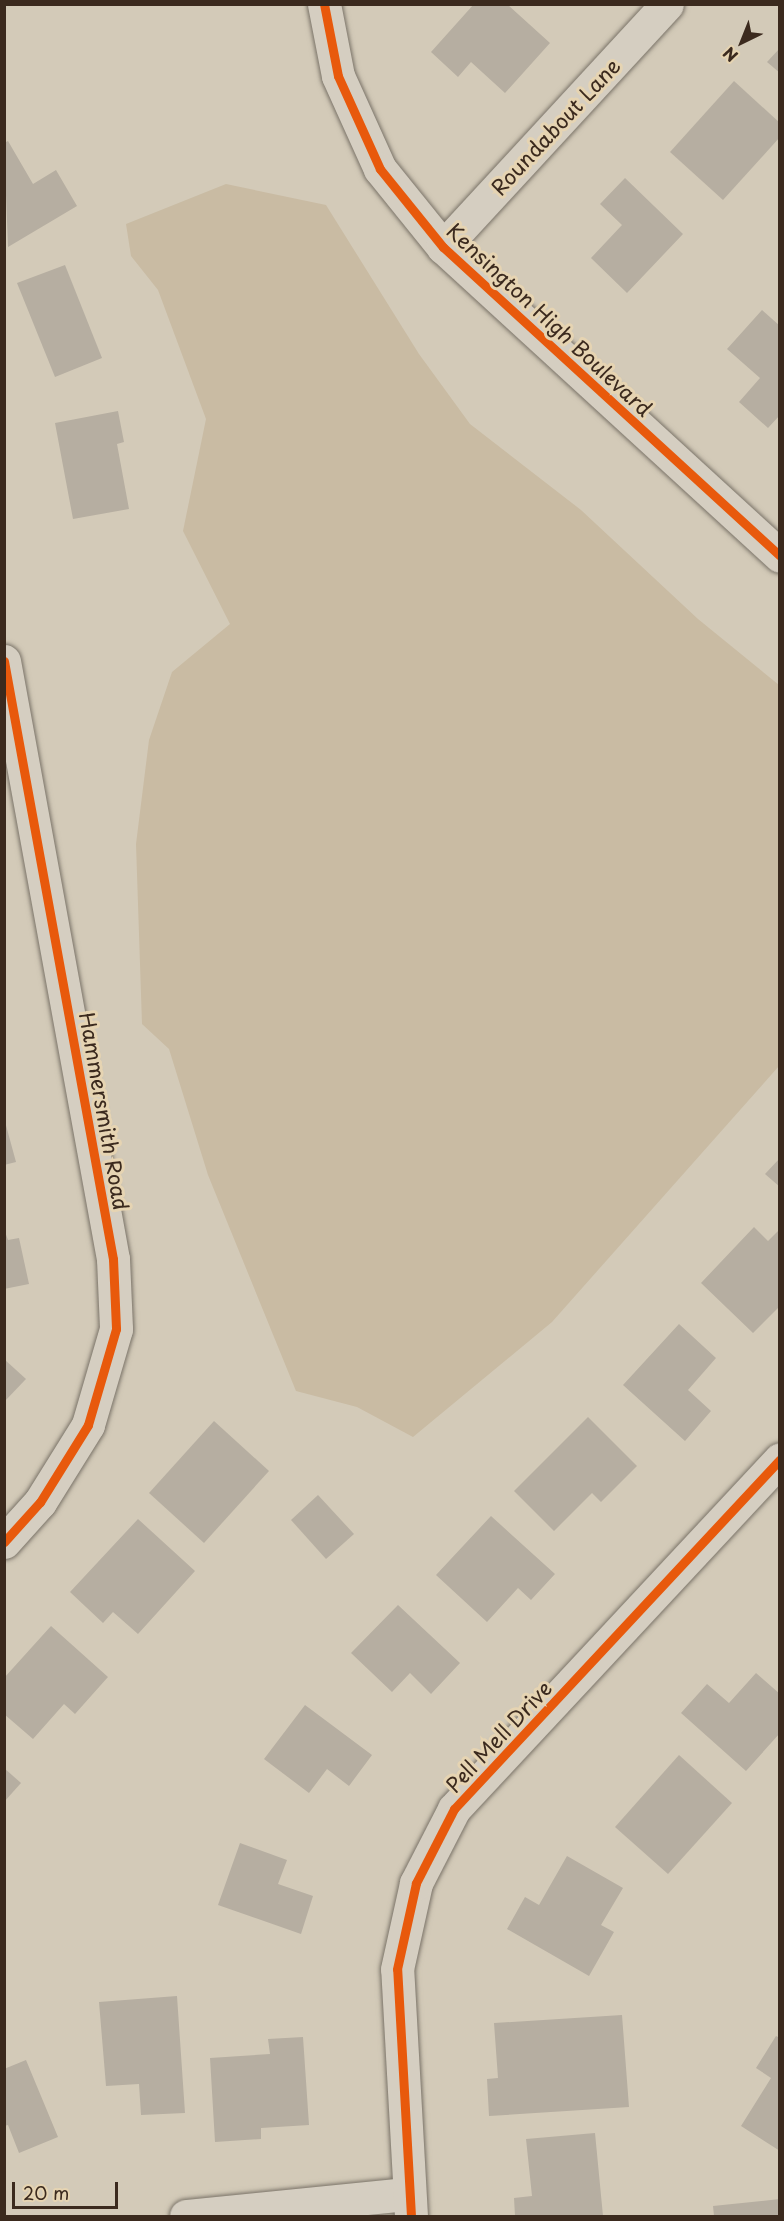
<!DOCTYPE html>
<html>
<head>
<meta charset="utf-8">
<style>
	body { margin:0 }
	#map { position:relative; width:784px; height:2221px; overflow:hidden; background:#d3cab8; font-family:"Playpen Sans",sans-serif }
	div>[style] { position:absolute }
	.green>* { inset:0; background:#c9bba3 }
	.building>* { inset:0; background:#b6aea1 }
	.roads { filter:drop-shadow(0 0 2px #7a7368) drop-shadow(0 0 2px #7a7368) }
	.minor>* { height:33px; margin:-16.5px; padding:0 16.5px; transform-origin:16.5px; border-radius:16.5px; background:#d5cec1 }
	.cycleway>* { height:9px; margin:-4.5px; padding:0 4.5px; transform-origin:4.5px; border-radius:4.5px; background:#e8590c }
	span { translate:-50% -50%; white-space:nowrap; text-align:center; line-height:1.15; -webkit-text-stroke:6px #e6d4b2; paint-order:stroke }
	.street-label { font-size:21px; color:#3b2a1e }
	.frame { position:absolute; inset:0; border:6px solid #3b2a1e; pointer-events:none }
	.north { position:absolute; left:712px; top:12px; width:60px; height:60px; -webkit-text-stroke:4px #e6d4b2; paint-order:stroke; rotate:223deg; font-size:16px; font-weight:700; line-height:24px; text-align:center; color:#3b2a1e }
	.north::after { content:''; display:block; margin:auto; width:21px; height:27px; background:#3b2a1e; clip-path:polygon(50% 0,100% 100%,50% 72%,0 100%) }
	.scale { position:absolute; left:12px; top:2182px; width:106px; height:27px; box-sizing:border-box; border:3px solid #3b2a1e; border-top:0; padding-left:8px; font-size:18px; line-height:21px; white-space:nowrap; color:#3b2a1e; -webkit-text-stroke:4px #e6d4b2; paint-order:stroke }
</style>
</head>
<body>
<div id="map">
	<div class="green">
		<i style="clip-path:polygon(226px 184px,326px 205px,419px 354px,470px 424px,581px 510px,698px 619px,779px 685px,779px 1066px,552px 1322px,413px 1437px,357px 1407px,296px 1391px,208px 1175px,169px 1049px,142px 1024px,136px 844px,149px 740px,172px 672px,230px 624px,183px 531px,206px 419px,158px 290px,131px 256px,126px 224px)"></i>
	</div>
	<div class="building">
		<i style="clip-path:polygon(474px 4px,507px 4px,550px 43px,505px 93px,471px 62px,458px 77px,431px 52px)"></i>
		<i style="clip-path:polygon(780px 48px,780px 73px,767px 62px)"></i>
		<i style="clip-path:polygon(734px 81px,780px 123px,780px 137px,723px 200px,670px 152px)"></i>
		<i style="clip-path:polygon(8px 141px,33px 184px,56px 170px,77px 206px,8px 247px,4px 143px)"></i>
		<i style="clip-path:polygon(625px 178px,683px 234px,627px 293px,591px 258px,622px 225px,600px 204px)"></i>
		<i style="clip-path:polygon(65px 265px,102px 358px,55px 377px,17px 283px)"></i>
		<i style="clip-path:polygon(762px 310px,780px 326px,780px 415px,768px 428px,739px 402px,760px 378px,727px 349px)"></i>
		<i style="clip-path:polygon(118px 411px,124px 442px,117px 444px,129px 509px,73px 519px,55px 423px)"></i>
		<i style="clip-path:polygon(4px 1118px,16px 1162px,4px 1165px)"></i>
		<i style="clip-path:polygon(780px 1158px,780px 1187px,765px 1174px)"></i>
		<i style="clip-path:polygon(754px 1227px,768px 1241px,780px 1229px,780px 1306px,753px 1333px,701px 1283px)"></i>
		<i style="clip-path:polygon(4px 1229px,8px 1240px,19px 1238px,29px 1284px,4px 1289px)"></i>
		<i style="clip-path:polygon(679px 1324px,716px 1358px,688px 1390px,711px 1411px,685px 1441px,623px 1385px)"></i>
		<i style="clip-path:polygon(4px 1359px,26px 1379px,4px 1402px)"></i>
		<i style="clip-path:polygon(588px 1417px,637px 1466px,601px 1502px,592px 1493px,554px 1531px,514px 1491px)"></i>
		<i style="clip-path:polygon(214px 1421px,269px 1471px,204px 1543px,149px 1493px)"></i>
		<i style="clip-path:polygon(318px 1495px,354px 1534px,326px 1559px,291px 1520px)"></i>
		<i style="clip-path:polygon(491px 1516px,555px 1574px,531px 1600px,518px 1588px,487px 1622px,436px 1575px)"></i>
		<i style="clip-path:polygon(138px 1519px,195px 1571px,138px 1634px,113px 1612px,103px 1623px,70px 1592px)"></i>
		<i style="clip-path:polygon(398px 1605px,460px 1663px,431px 1694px,410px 1673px,392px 1692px,351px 1653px)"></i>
		<i style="clip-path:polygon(51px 1626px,108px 1677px,75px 1714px,64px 1704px,33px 1739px,4px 1714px,4px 1678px)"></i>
		<i style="clip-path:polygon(756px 1673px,780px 1694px,780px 1733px,746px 1771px,681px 1713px,707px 1684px,729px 1703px)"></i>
		<i style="clip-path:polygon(305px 1705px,372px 1755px,349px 1786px,327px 1769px,309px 1793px,264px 1759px)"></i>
		<i style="clip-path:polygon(679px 1755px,732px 1803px,668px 1874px,615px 1827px)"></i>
		<i style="clip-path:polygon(4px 1768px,21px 1783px,4px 1802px)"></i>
		<i style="clip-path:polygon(240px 1843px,287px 1860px,278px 1884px,313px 1896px,301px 1934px,218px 1905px)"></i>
		<i style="clip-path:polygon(567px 1856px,623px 1888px,601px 1925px,614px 1932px,589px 1976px,507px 1929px,525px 1897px,539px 1905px)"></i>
		<i style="clip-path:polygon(177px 1996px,185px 2113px,141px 2115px,139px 2084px,106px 2086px,99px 2002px)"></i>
		<i style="clip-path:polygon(622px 2015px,629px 2107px,489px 2116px,487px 2079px,498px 2078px,494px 2023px)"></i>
		<i style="clip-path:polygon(776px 2036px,780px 2038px,780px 2151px,741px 2126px,771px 2078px,756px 2068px)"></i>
		<i style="clip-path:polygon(303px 2037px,309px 2125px,261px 2128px,261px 2139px,215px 2142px,210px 2058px,270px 2054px,268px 2039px)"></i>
		<i style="clip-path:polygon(26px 2060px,58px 2137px,19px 2153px,8px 2125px,4px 2126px,4px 2069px)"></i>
		<i style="clip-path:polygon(595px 2133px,603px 2216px,515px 2216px,514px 2198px,532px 2196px,526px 2139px)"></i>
		<i style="clip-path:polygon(780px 2199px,780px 2216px,714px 2216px,713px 2206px)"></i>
	</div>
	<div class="roads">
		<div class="minor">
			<i style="left:324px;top:4px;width:73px;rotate:79deg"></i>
			<i style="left:338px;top:76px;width:102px;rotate:65.7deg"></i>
			<i style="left:380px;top:169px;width:100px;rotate:51.1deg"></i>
			<i style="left:443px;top:247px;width:457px;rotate:42.5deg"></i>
			<i style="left:443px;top:247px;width:330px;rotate:-47.3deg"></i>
			<i style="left:4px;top:661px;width:608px;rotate:79.67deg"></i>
			<i style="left:113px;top:1259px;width:70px;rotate:87.5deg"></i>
			<i style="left:116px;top:1329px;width:100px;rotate:106.3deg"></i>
			<i style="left:88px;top:1425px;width:91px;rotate:121.9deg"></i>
			<i style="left:40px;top:1502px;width:54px;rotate:132deg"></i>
			<i style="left:186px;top:2216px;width:223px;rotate:-5.7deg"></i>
			<i style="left:411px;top:2216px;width:247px;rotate:-93.2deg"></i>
			<i style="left:397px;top:1969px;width:88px;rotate:-77.5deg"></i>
			<i style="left:416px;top:1883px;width:83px;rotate:-62.8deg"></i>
			<i style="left:454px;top:1809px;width:478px;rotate:-47deg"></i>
		</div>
	</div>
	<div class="cycleway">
		<i style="left:324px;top:4px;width:73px;rotate:79deg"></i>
		<i style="left:338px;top:76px;width:102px;rotate:65.7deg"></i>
		<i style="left:380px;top:169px;width:100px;rotate:51.1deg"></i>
		<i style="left:443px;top:247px;width:457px;rotate:42.5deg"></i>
		<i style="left:4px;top:661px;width:608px;rotate:79.67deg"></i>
		<i style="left:113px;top:1259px;width:70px;rotate:87.5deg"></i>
		<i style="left:116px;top:1329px;width:100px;rotate:106.3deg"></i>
		<i style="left:88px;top:1425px;width:91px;rotate:121.9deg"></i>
		<i style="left:40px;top:1502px;width:54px;rotate:132deg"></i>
		<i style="left:411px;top:2216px;width:247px;rotate:-93.2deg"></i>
		<i style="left:397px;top:1969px;width:88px;rotate:-77.5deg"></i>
		<i style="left:416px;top:1883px;width:83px;rotate:-62.8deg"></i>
		<i style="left:454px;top:1809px;width:478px;rotate:-47deg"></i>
	</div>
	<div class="street-label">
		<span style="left:555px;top:126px;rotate:-47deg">Roundabout Lane</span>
		<span style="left:550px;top:319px;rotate:43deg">Kensington High Boulevard</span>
		<span style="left:105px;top:1111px;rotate:80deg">Hammersmith Road</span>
		<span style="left:498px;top:1736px;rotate:-47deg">Pell Mell Drive</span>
	</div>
	<div class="frame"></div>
	<div class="north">N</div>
	<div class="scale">20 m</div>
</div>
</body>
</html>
